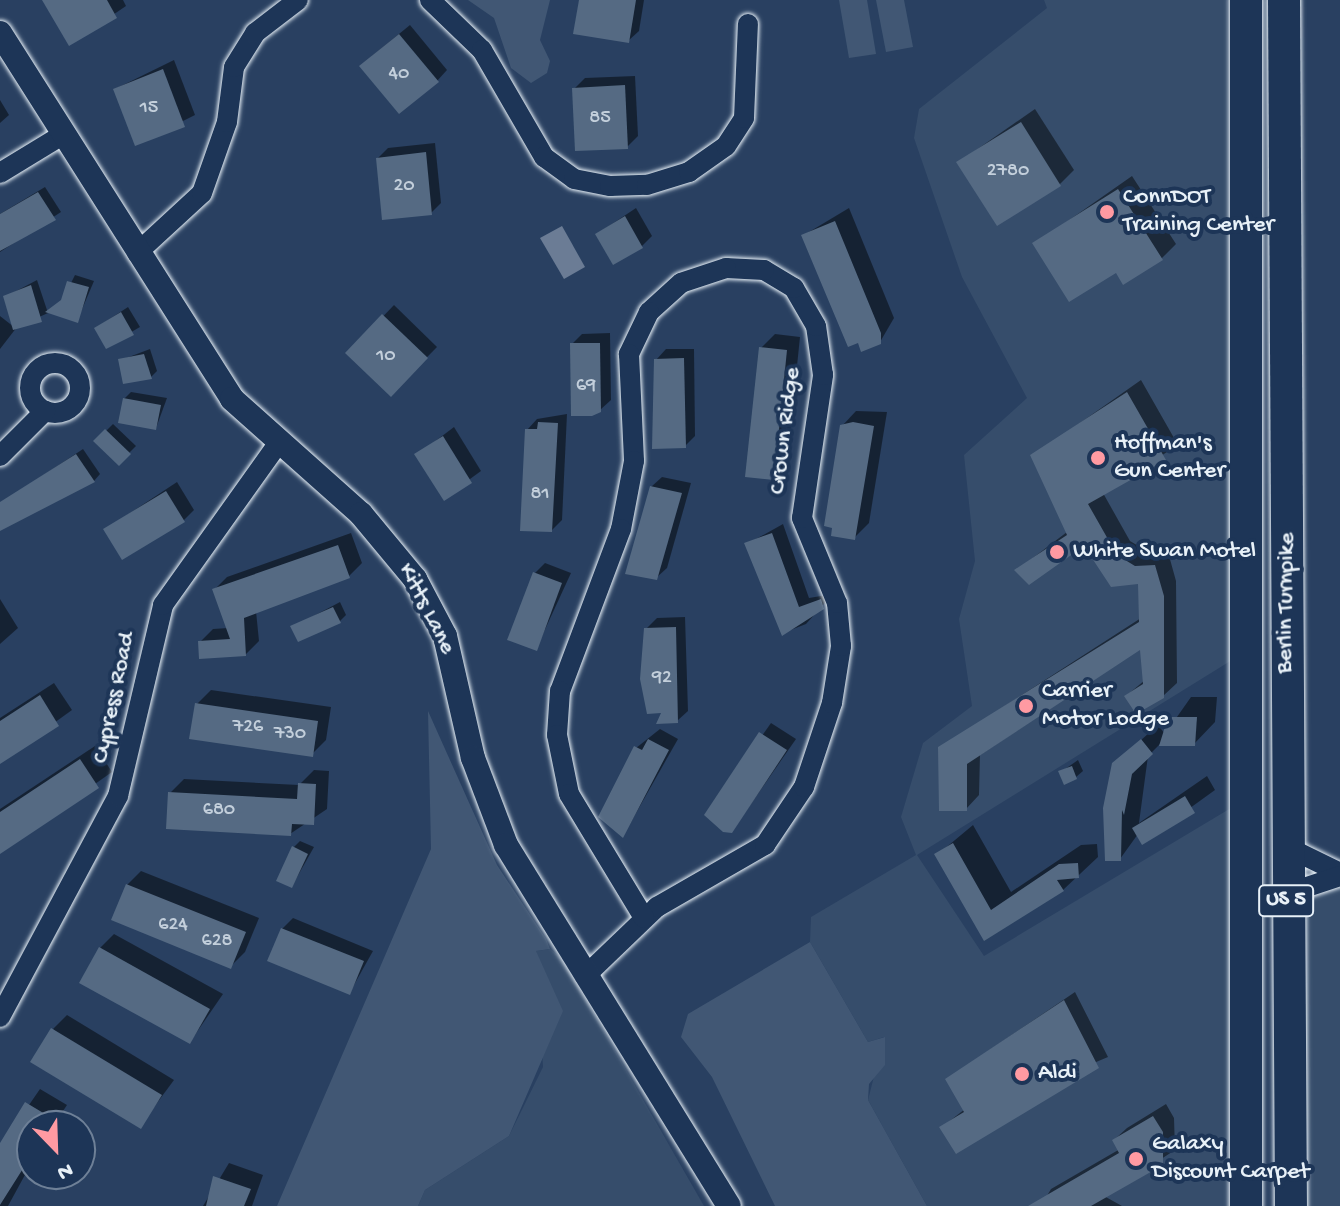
<!DOCTYPE html>
<html>
<head>
<meta charset="utf-8">
<style>
	body { margin:0 }
	#map { position:relative; width:1340px; height:1206px; overflow:hidden; background:#294061; font-family:"Gochi Hand",sans-serif }
	div>[style] { position:absolute }
	.built>* { inset:0; background:#364d6b }
	.green>* { inset:0; background:#415774 }
	.water>* { inset:0; background:#6b7c95 }
	.shadow>* { inset:0; background:#0007 }
	.building>* { inset:0; background:#556a83 }
	.roads { filter:drop-shadow(0 0 2px #e8f1f8) drop-shadow(0 0 2px #e8f1f8) }
	.minor>* { height:20px; margin:-10px; padding:0 10px; transform-origin:10px; border-radius:10px; background:#1d3557 }
	.minor>.ring { margin:-10px; padding:0; box-sizing:content-box; background:none; border:20px solid #1d3557; border-radius:50% }
	.tertiary>* { height:24px; margin:-12px; padding:0 12px; transform-origin:12px; border-radius:12px; background:#1d3557 }
	.trunk>* { height:32px; margin:-16px; padding:0 16px; transform-origin:16px; border-radius:16px; background:#1d3557 }
	.dots>* { width:22px; height:22px; translate:-50% -50%; box-sizing:border-box; border:4px solid #1d3557; border-radius:50% }
	span { translate:-50% -50%; white-space:nowrap; text-align:center; line-height:1.15; -webkit-text-stroke:8px #1d3557; paint-order:stroke }
	.number-label { font-size:20px; color:#c3cfdb }
	.number-label span { -webkit-text-stroke-width:0 }
	.shield-label span { padding:2px 6px; background:#1d3557; border:2px solid; border-radius:6px; -webkit-text-stroke-width:0 }
	.shield-label { font-size:22px; color:#e8f1f8; font-weight:700 }
	.poi-label { font-size:24px; color:#e8f1f8 }
	.left { translate:0 -50%; text-align:left }
	.street-label { font-size:24px; color:#e8f1f8 }
	.north { position:absolute; left:16px; top:1110px; width:80px; height:80px; box-sizing:border-box; background:#1d3557; border:2px solid #6e8097; border-radius:50%; rotate:157deg; font-size:22px; font-weight:700; line-height:32px; text-align:center; color:#e8f1f8 }
	.north::after { content:''; display:block; margin:auto; width:28px; height:36px; background:#ff9aa2; clip-path:polygon(50% 0,100% 100%,50% 72%,0 100%) }
</style>
</head>
<body>
<div id="map">
	<div class="built">
		<i style="clip-path:polygon(1044px 0,1227px 0,1232px 660px,917px 855px,984px 956px,1231px 808px,1228px 1206px,927px 1206px,868px 1100px,884px 1037px,868px 1042px,810px 942px,811px 917px,916px 855px,901px 817px,923px 743px,972px 706px,959px 619px,975px 561px,964px 455px,1027px 398px,962px 277px,914px 138px,919px 109px,1047px 8px)"></i>
		<i style="clip-path:polygon(1340px 884px,1340px 1206px,1303px 1206px,1300px 915px,1313px 895px)"></i>
		<i style="clip-path:polygon(550px 949px,563px 960px,704px 1206px,418px 1206px,425px 1190px,509px 1136px,543px 1067px,536px 951px)"></i>
	</div>
	<div class="green">
		<i style="clip-path:polygon(468px 0,550px 0,540px 40px,550px 61px,547px 73px,531px 83px,511px 68px,494px 18px)"></i>
		<i style="clip-path:polygon(839px 0,867px 0,876px 54px,849px 58px)"></i>
		<i style="clip-path:polygon(876px 0,904px 0,913px 47px,886px 52px)"></i>
		<i style="clip-path:polygon(428px 711px,497px 865px,546px 939px,550px 949px,536px 951px,563px 1011px,509px 1136px,425px 1190px,418px 1206px,277px 1206px,431px 849px)"></i>
		<i style="clip-path:polygon(810px 942px,868px 1042px,885px 1037px,885px 1065px,869px 1084px,868px 1100px,927px 1206px,775px 1206px,712px 1077px,681px 1037px,688px 1014px)"></i>
	</div>
	<div class="water">
		<i style="clip-path:polygon(562px 226px,585px 267px,564px 279px,540px 238px)"></i>
	</div>
	<div class="shadow">
		<i style="clip-path:polygon(44px 0,123px 0,126px 6px,70px 44px)"></i>
		<i style="clip-path:polygon(581px 0,644px 0,639px 31px,628px 41px)"></i>
		<i style="clip-path:polygon(410px 25px,447px 70px,437px 81px,372px 56px)"></i>
		<i style="clip-path:polygon(174px 60px,195px 115px,137px 144px,115px 89px)"></i>
		<i style="clip-path:polygon(635px 76px,638px 136px,627px 147px,574px 89px,585px 78px)"></i>
		<i style="clip-path:polygon(0 100px,9px 115px,0 123px)"></i>
		<i style="clip-path:polygon(1035px 109px,1074px 170px,1060px 184px,959px 162px)"></i>
		<i style="clip-path:polygon(435px 143px,441px 203px,431px 213px,378px 158px,388px 148px)"></i>
		<i style="clip-path:polygon(1132px 176px,1176px 244px,1162px 258px,1124px 282px,1117px 270px,1035px 244px)"></i>
		<i style="clip-path:polygon(45px 187px,61px 212px,0 252px,0 214px)"></i>
		<i style="clip-path:polygon(636px 208px,652px 236px,642px 246px,597px 234px)"></i>
		<i style="clip-path:polygon(849px 208px,894px 318px,880px 342px,804px 235px)"></i>
		<i style="clip-path:polygon(75px 275px,94px 281px,77px 321px,63px 299px)"></i>
		<i style="clip-path:polygon(37px 280px,48px 313px,17px 327px,0 349px,0 316px,14px 327px,5px 297px)"></i>
		<i style="clip-path:polygon(394px 305px,437px 347px,391px 394px,348px 353px)"></i>
		<i style="clip-path:polygon(128px 307px,140px 327px,107px 346px,96px 328px)"></i>
		<i style="clip-path:polygon(610px 333px,611px 400px,600px 410px,572px 344px,582px 334px)"></i>
		<i style="clip-path:polygon(775px 334px,800px 337px,787px 463px,773px 478px,761px 348px)"></i>
		<i style="clip-path:polygon(150px 349px,157px 371px,151px 377px,121px 360px)"></i>
		<i style="clip-path:polygon(666px 349px,694px 349px,695px 436px,685px 446px,656px 360px)"></i>
		<i style="clip-path:polygon(1141px 380px,1178px 445px,1103px 493px,1130px 541px,1150px 553px,1168px 552px,1176px 581px,1177px 683px,1163px 696px,1126px 696px,1145px 680px,1142px 647px,980px 755px,979px 795px,966px 809px,940px 748px,1141px 618px,1140px 582px,1084px 543px,1017px 570px,1067px 532px,1033px 456px)"></i>
		<i style="clip-path:polygon(131px 392px,167px 398px,156px 428px,124px 399px)"></i>
		<i style="clip-path:polygon(856px 411px,887px 412px,869px 523px,855px 537px,842px 426px)"></i>
		<i style="clip-path:polygon(567px 414px,562px 520px,552px 530px,527px 430px,537px 419px)"></i>
		<i style="clip-path:polygon(113px 424px,136px 446px,119px 463px,96px 441px)"></i>
		<i style="clip-path:polygon(454px 427px,481px 471px,444px 498px,417px 455px)"></i>
		<i style="clip-path:polygon(83px 449px,100px 474px,94px 481px,0 529px,0 504px)"></i>
		<i style="clip-path:polygon(662px 477px,691px 483px,667px 568px,656px 578px,651px 487px)"></i>
		<i style="clip-path:polygon(177px 482px,194px 510px,184px 520px,106px 529px)"></i>
		<i style="clip-path:polygon(783px 524px,809px 598px,833px 594px,806px 624px,783px 633px,747px 544px)"></i>
		<i style="clip-path:polygon(351px 533px,362px 563px,349px 576px,256px 611px,259px 641px,246px 654px,200px 642px,213px 629px,228px 628px,214px 590px,227px 577px)"></i>
		<i style="clip-path:polygon(545px 563px,571px 573px,536px 649px,535px 573px)"></i>
		<i style="clip-path:polygon(0 599px,18px 628px,0 644px)"></i>
		<i style="clip-path:polygon(340px 602px,346px 615px,339px 622px,293px 627px)"></i>
		<i style="clip-path:polygon(685px 617px,688px 711px,677px 721px,665px 711px,646px 629px,657px 618px)"></i>
		<i style="clip-path:polygon(54px 683px,72px 710px,0 762px,0 718px)"></i>
		<i style="clip-path:polygon(211px 690px,331px 707px,326px 740px,312px 754px,197px 704px)"></i>
		<i style="clip-path:polygon(1191px 697px,1217px 697px,1215px 722px,1194px 744px,1160px 744px,1148px 756px,1139px 823px,1207px 776px,1215px 790px,1143px 842px,1138px 834px,1120px 859px,1114px 764px,1158px 725px,1165px 734px)"></i>
		<i style="clip-path:polygon(771px 723px,796px 739px,732px 831px,707px 814px)"></i>
		<i style="clip-path:polygon(660px 729px,678px 739px,623px 836px,636px 748px)"></i>
		<i style="clip-path:polygon(95px 746px,112px 772px,0 851px,0 809px)"></i>
		<i style="clip-path:polygon(1078px 760px,1083px 771px,1076px 777px,1061px 772px)"></i>
		<i style="clip-path:polygon(314px 770px,329px 771px,327px 809px,290px 834px,170px 793px,184px 779px,299px 785px)"></i>
		<i style="clip-path:polygon(973px 825px,1011px 892px,1081px 845px,1097px 844px,1098px 857px,1063px 890px,985px 938px,937px 855px)"></i>
		<i style="clip-path:polygon(300px 841px,314px 847px,292px 886px,294px 847px)"></i>
		<i style="clip-path:polygon(141px 871px,259px 918px,245px 952px,231px 966px,127px 885px)"></i>
		<i style="clip-path:polygon(293px 918px,373px 951px,350px 992px,282px 929px)"></i>
		<i style="clip-path:polygon(114px 934px,223px 994px,190px 1042px,100px 948px)"></i>
		<i style="clip-path:polygon(1075px 992px,1108px 1057px,942px 1127px,965px 1109px,947px 1079px)"></i>
		<i style="clip-path:polygon(67px 1015px,174px 1080px,140px 1126px,53px 1029px)"></i>
		<i style="clip-path:polygon(40px 1089px,67px 1105px,53px 1126px,32px 1126px,32px 1162px,8px 1206px,0 1206px,0 1147px)"></i>
		<i style="clip-path:polygon(1166px 1104px,1174px 1118px,1175px 1150px,1104px 1196px,1122px 1206px,1041px 1206px,1051px 1189px,1120px 1149px,1114px 1140px,1127px 1128px)"></i>
		<i style="clip-path:polygon(229px 1163px,263px 1175px,252px 1206px,203px 1206px)"></i>
	</div>
	<div class="building">
		<i style="clip-path:polygon(42px 0,107px 0,117px 18px,69px 46px)"></i>
		<i style="clip-path:polygon(579px 0,636px 0,629px 43px,573px 34px)"></i>
		<i style="clip-path:polygon(399px 34px,439px 82px,399px 114px,359px 66px)"></i>
		<i style="clip-path:polygon(163px 69px,185px 127px,135px 146px,113px 89px)"></i>
		<i style="clip-path:polygon(625px 85px,628px 149px,575px 151px,572px 88px)"></i>
		<i style="clip-path:polygon(1021px 122px,1061px 186px,997px 226px,956px 162px)"></i>
		<i style="clip-path:polygon(426px 152px,432px 215px,382px 220px,376px 158px)"></i>
		<i style="clip-path:polygon(1118px 189px,1163px 260px,1123px 285px,1116px 273px,1069px 302px,1032px 243px)"></i>
		<i style="clip-path:polygon(38px 192px,56px 220px,0 251px,0 214px)"></i>
		<i style="clip-path:polygon(625px 216px,643px 248px,613px 265px,595px 234px)"></i>
		<i style="clip-path:polygon(835px 221px,881px 333px,881px 344px,861px 352px,858px 343px,848px 347px,801px 235px)"></i>
		<i style="clip-path:polygon(67px 281px,89px 287px,78px 323px,45px 312px,61px 300px)"></i>
		<i style="clip-path:polygon(31px 285px,42px 322px,13px 330px,3px 296px)"></i>
		<i style="clip-path:polygon(121px 312px,134px 335px,106px 349px,94px 328px)"></i>
		<i style="clip-path:polygon(382px 314px,428px 358px,391px 397px,345px 353px)"></i>
		<i style="clip-path:polygon(570px 343px,600px 343px,601px 412px,592px 416px,571px 416px)"></i>
		<i style="clip-path:polygon(759px 347px,787px 350px,774px 480px,745px 477px)"></i>
		<i style="clip-path:polygon(144px 354px,152px 379px,123px 384px,118px 359px)"></i>
		<i style="clip-path:polygon(684px 358px,686px 448px,652px 449px,654px 359px)"></i>
		<i style="clip-path:polygon(1127px 392px,1166px 460px,1088px 504px,1117px 555px,1135px 566px,1155px 565px,1164px 596px,1164px 698px,1136px 714px,1124px 696px,1143px 684px,1140px 650px,967px 764px,967px 811px,939px 811px,938px 747px,1139px 622px,1138px 584px,1111px 587px,1084px 546px,1029px 585px,1014px 570px,1067px 535px,1030px 455px)"></i>
		<i style="clip-path:polygon(123px 398px,161px 405px,156px 430px,118px 423px)"></i>
		<i style="clip-path:polygon(538px 422px,558px 423px,552px 532px,520px 531px,525px 429px,537px 429px)"></i>
		<i style="clip-path:polygon(853px 422px,874px 426px,855px 540px,831px 536px,832px 528px,824px 526px,840px 425px)"></i>
		<i style="clip-path:polygon(105px 429px,131px 454px,119px 466px,93px 441px)"></i>
		<i style="clip-path:polygon(443px 436px,472px 483px,444px 501px,414px 454px)"></i>
		<i style="clip-path:polygon(76px 454px,95px 482px,0 531px,0 502px)"></i>
		<i style="clip-path:polygon(650px 486px,682px 493px,657px 580px,625px 574px)"></i>
		<i style="clip-path:polygon(166px 491px,185px 522px,122px 560px,103px 529px)"></i>
		<i style="clip-path:polygon(772px 533px,799px 607px,821px 599px,824px 609px,782px 636px,744px 543px)"></i>
		<i style="clip-path:polygon(338px 545px,350px 578px,244px 618px,246px 656px,199px 659px,198px 641px,230px 639px,212px 589px)"></i>
		<i style="clip-path:polygon(533px 572px,562px 583px,537px 651px,507px 640px)"></i>
		<i style="clip-path:polygon(333px 607px,341px 623px,298px 642px,290px 626px)"></i>
		<i style="clip-path:polygon(676px 627px,678px 723px,656px 724px,661px 713px,647px 714px,640px 679px,644px 628px)"></i>
		<i style="clip-path:polygon(40px 695px,59px 726px,0 764px,0 721px)"></i>
		<i style="clip-path:polygon(195px 703px,318px 721px,313px 757px,189px 739px)"></i>
		<i style="clip-path:polygon(1168px 717px,1197px 717px,1195px 746px,1159px 746px)"></i>
		<i style="clip-path:polygon(759px 732px,787px 750px,732px 833px,723px 832px,704px 815px)"></i>
		<i style="clip-path:polygon(648px 739px,669px 750px,623px 838px,598px 817px,634px 746px,642px 750px)"></i>
		<i style="clip-path:polygon(1141px 739px,1153px 754px,1132px 774px,1124px 815px,1122px 810px,1121px 861px,1105px 861px,1103px 808px,1112px 763px)"></i>
		<i style="clip-path:polygon(80px 759px,99px 788px,0 854px,0 812px)"></i>
		<i style="clip-path:polygon(1072px 766px,1077px 779px,1064px 785px,1058px 771px)"></i>
		<i style="clip-path:polygon(298px 783px,316px 784px,314px 825px,292px 824px,291px 836px,166px 829px,168px 792px,297px 799px)"></i>
		<i style="clip-path:polygon(1185px 796px,1195px 813px,1142px 845px,1132px 828px)"></i>
		<i style="clip-path:polygon(953px 843px,991px 910px,1059px 864px,1078px 863px,1079px 878px,1057px 880px,1064px 891px,984px 941px,934px 854px)"></i>
		<i style="clip-path:polygon(292px 846px,308px 854px,292px 888px,276px 881px)"></i>
		<i style="clip-path:polygon(126px 884px,246px 932px,231px 969px,111px 920px)"></i>
		<i style="clip-path:polygon(281px 928px,364px 961px,350px 995px,267px 961px)"></i>
		<i style="clip-path:polygon(99px 947px,210px 1009px,190px 1044px,79px 983px)"></i>
		<i style="clip-path:polygon(1064px 1000px,1099px 1068px,956px 1154px,939px 1127px,964px 1112px,945px 1079px)"></i>
		<i style="clip-path:polygon(51px 1028px,162px 1095px,141px 1129px,30px 1062px)"></i>
		<i style="clip-path:polygon(25px 1102px,65px 1126px,32px 1126px,31px 1156px,0 1205px,0 1143px)"></i>
		<i style="clip-path:polygon(1153px 1116px,1163px 1132px,1163px 1165px,1091px 1206px,1028px 1206px,1119px 1153px,1112px 1140px)"></i>
		<i style="clip-path:polygon(213px 1176px,251px 1189px,244px 1206px,206px 1206px)"></i>
	</div>
	<div class="roads">
		<div class="minor">
			<i style="left:430px;top:0;width:72px;rotate:43.9deg"></i>
			<i style="left:482px;top:50px;width:124px;rotate:59.9deg"></i>
			<i style="left:544px;top:157px;width:37px;rotate:36deg"></i>
			<i style="left:574px;top:179px;width:37px;rotate:11deg"></i>
			<i style="left:610px;top:186px;width:37px;rotate:-2deg"></i>
			<i style="left:647px;top:185px;width:44px;rotate:-17.2deg"></i>
			<i style="left:689px;top:172px;width:45px;rotate:-35.1deg"></i>
			<i style="left:726px;top:146px;width:33px;rotate:-57deg"></i>
			<i style="left:744px;top:118px;width:94px;rotate:-87.6deg"></i>
			<i style="left:0;top:173px;width:75px;rotate:-31.4deg"></i>
			<i style="left:137px;top:253px;width:88px;rotate:-42.7deg"></i>
			<i style="left:202px;top:193px;width:75px;rotate:-70.6deg"></i>
			<i style="left:227px;top:122px;width:55px;rotate:-82.7deg"></i>
			<i style="left:234px;top:67px;width:40px;rotate:-58deg"></i>
			<i style="left:255px;top:33px;width:54px;rotate:-37.5deg"></i>
			<i class="ring" style="left:30px;top:363px;width:30px;height:30px"></i>
			<i style="left:0;top:456px;width:64px;rotate:-45deg"></i>
			<i style="left:1285px;top:846px;width:61px;rotate:26.1deg"></i>
			<i style="left:1286px;top:894px;width:57px;rotate:-18.4deg"></i>
			<i style="left:585px;top:976px;width:100px;rotate:-43.8deg"></i>
			<i style="left:657px;top:907px;width:125px;rotate:-29.9deg"></i>
			<i style="left:765px;top:845px;width:70px;rotate:-56.1deg"></i>
			<i style="left:804px;top:787px;width:89px;rotate:-71.6deg"></i>
			<i style="left:832px;top:703px;width:58px;rotate:-81deg"></i>
			<i style="left:841px;top:646px;width:43px;rotate:-95.3deg"></i>
			<i style="left:837px;top:603px;width:92px;rotate:-112.4deg"></i>
			<i style="left:802px;top:518px;width:145px;rotate:-81.6deg"></i>
			<i style="left:823px;top:375px;width:49px;rotate:-98.1deg"></i>
			<i style="left:816px;top:326px;width:44px;rotate:-120.1deg"></i>
			<i style="left:794px;top:288px;width:35px;rotate:-149deg"></i>
			<i style="left:764px;top:270px;width:38px;rotate:-177deg"></i>
			<i style="left:726px;top:268px;width:47px;rotate:161.6deg"></i>
			<i style="left:681px;top:283px;width:43px;rotate:137.8deg"></i>
			<i style="left:649px;top:312px;width:47px;rotate:115.5deg"></i>
			<i style="left:629px;top:354px;width:107px;rotate:87.3deg"></i>
			<i style="left:634px;top:461px;width:69px;rotate:100.8deg"></i>
			<i style="left:621px;top:529px;width:173px;rotate:110.6deg"></i>
			<i style="left:560px;top:691px;width:44px;rotate:93.9deg"></i>
			<i style="left:557px;top:735px;width:60px;rotate:78.5deg"></i>
			<i style="left:569px;top:794px;width:145px;rotate:58.8deg"></i>
			<i style="left:0;top:1017px;width:251px;rotate:-61.9deg"></i>
			<i style="left:118px;top:796px;width:196px;rotate:-76.7deg"></i>
			<i style="left:163px;top:605px;width:198px;rotate:-54.5deg"></i>
		</div>
		<div class="tertiary">
			<i style="left:0;top:33px;width:433px;rotate:57.6deg"></i>
			<i style="left:232px;top:399px;width:173px;rotate:41.7deg"></i>
			<i style="left:361px;top:514px;width:85px;rotate:50.3deg"></i>
			<i style="left:415px;top:579px;width:64px;rotate:62.2deg"></i>
			<i style="left:445px;top:636px;width:125px;rotate:77.1deg"></i>
			<i style="left:473px;top:758px;width:93px;rotate:69.2deg"></i>
			<i style="left:506px;top:845px;width:424px;rotate:58.3deg"></i>
		</div>
		<div class="trunk">
			<i style="left:1246px;top:0;width:1206px;rotate:90deg"></i>
			<i style="left:1284px;top:0;width:1206px;rotate:89.67deg"></i>
		</div>
	</div>
	<div class="dots">
		<i style="left:1107px;top:212px;background:#ff9aa2"></i>
		<i style="left:1098px;top:458px;background:#ff9aa2"></i>
		<i style="left:1057px;top:552px;background:#ff9aa2"></i>
		<i style="left:1026px;top:706px;background:#ff9aa2"></i>
		<i style="left:1022px;top:1074px;background:#ff9aa2"></i>
		<i style="left:1136px;top:1159px;background:#ff9aa2"></i>
	</div>
	<div class="number-label">
		<span style="left:399px;top:74px">40</span>
		<span style="left:149px;top:108px">15</span>
		<span style="left:600px;top:118px">85</span>
		<span style="left:1008px;top:171px">2780</span>
		<span style="left:404px;top:186px">20</span>
		<span style="left:386px;top:356px">10</span>
		<span style="left:586px;top:386px">69</span>
		<span style="left:540px;top:494px">81</span>
		<span style="left:662px;top:678px">92</span>
		<span style="left:248px;top:727px">726</span>
		<span style="left:290px;top:734px">730</span>
		<span style="left:219px;top:810px">680</span>
		<span style="left:173px;top:925px">624</span>
		<span style="left:217px;top:941px">628</span>
	</div>
	<div class="shield-label">
		<span style="left:1286px;top:901px">US 5</span>
	</div>
	<div class="poi-label">
		<span class="left" style="left:1123px;top:212px">ConnDOT<br>Training Center</span>
		<span class="left" style="left:1114px;top:458px">Hoffman's<br>Gun Center</span>
		<span class="left" style="left:1073px;top:552px">White Swan Motel</span>
		<span class="left" style="left:1042px;top:706px">Carrier<br>Motor Lodge</span>
		<span class="left" style="left:1038px;top:1074px">Aldi</span>
		<span class="left" style="left:1152px;top:1159px">Galaxy<br>Discount Carpet</span>
	</div>
	<div class="street-label">
		<span style="left:786px;top:431px;rotate:-83deg">Crown Ridge</span>
		<span style="left:1287px;top:603px;rotate:-89deg">Berlin Turnpike</span>
		<span style="left:426px;top:609px;rotate:63deg">Kitts Lane</span>
		<span style="left:115px;top:698px;rotate:-78deg">Cypress Road</span>
	</div>
	<div class="north">N</div>
</div>
</body>
</html>
